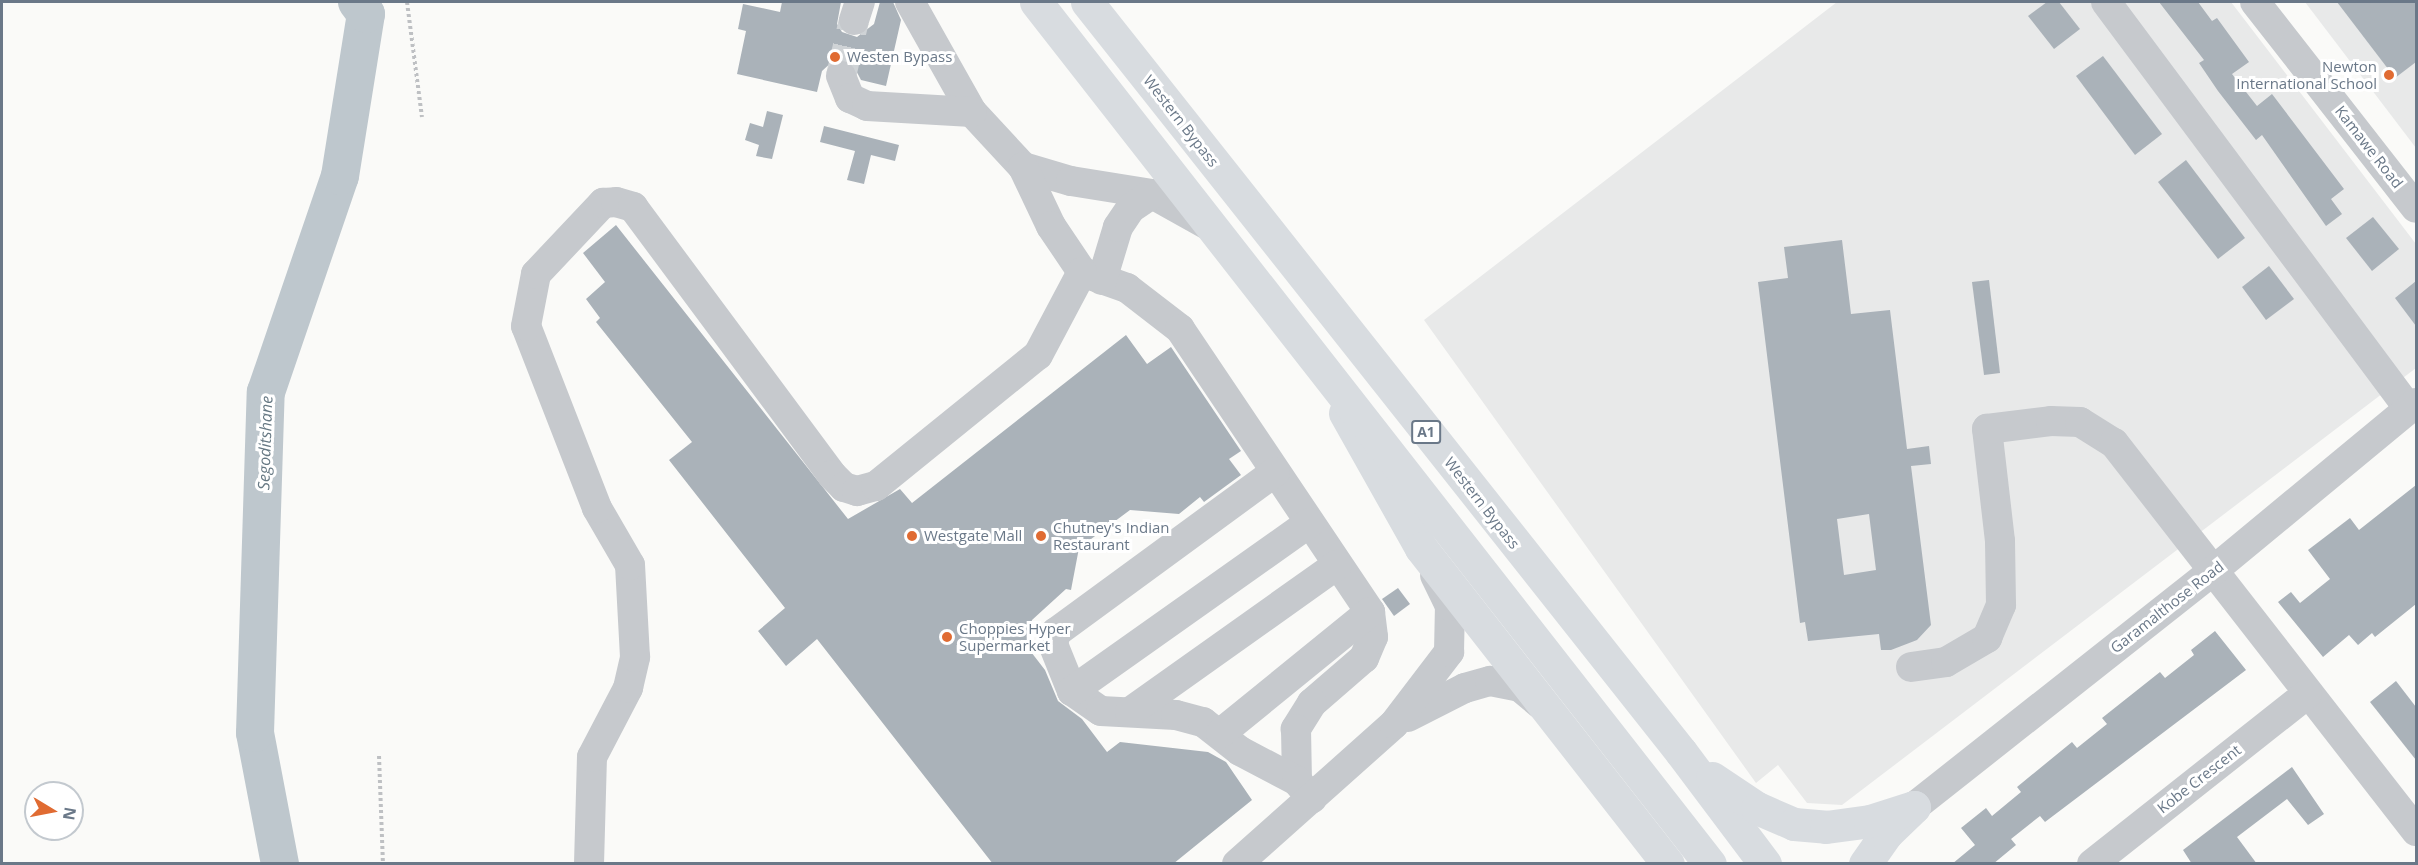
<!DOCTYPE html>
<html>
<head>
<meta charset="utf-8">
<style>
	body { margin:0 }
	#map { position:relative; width:2418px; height:865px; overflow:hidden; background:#fafaf8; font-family:"Open Sans",sans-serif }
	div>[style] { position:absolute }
	.built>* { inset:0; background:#e8e9e9 }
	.river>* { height:38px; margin:-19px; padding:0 19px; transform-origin:19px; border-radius:19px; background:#bec7cd }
	.building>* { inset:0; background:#aab2b9 }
	.minor-tunnel>* { height:30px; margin-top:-15px; transform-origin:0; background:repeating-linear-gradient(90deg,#cfd3d6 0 30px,transparent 0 45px) }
	.path>* { height:4px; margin-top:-2px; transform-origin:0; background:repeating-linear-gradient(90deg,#bec0c3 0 3px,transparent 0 6px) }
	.minor>* { height:30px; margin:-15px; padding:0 15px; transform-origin:15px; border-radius:15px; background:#c6c9cd }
	.major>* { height:33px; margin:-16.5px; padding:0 16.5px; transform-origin:16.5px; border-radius:16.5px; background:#d8dce0 }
	.highway>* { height:33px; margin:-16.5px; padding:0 16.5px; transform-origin:16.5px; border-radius:16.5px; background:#d8dce0 }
	.dots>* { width:16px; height:16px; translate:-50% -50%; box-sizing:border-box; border:3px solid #fff; border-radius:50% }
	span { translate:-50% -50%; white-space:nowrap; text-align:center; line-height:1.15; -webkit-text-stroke:6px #fff; paint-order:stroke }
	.shield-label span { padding:2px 4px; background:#fff; border:2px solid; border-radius:4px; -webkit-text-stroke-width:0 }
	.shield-label { font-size:14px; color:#6a7888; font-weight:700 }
	.poi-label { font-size:15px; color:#6a7888 }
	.left { translate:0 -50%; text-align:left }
	.right { translate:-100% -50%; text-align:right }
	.street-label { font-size:15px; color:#6a7888 }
	.water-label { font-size:16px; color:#667883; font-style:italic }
	.frame { position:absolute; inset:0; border:3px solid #6a7888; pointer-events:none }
	.north { position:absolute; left:24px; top:781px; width:60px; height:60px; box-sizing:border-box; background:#fff; border:2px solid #c3c9cf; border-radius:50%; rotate:100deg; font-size:16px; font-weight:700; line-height:24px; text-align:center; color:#6a7888 }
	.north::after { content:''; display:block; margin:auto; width:21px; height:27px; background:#e06b32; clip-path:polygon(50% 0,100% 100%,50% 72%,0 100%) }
</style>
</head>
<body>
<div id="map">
	<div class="built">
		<i style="clip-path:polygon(1837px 2px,2231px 2px,2416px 244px,2416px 368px,1842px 805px,1807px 803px,1778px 765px,1756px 783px,1424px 320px)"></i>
		<i style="clip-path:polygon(2305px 2px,2416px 2px,2416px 148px)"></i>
	</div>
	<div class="river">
		<i style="left:280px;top:864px;width:133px;rotate:-100.8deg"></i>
		<i style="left:255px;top:733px;width:341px;rotate:-88.2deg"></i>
		<i style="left:266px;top:392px;width:228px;rotate:-71.1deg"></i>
		<i style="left:340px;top:176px;width:164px;rotate:-80.9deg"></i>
		<i style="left:366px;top:14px;width:15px;rotate:-127deg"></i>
	</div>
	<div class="building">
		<i style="clip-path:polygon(782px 2px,841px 2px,837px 24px,842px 32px,857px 37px,874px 24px,880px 2px,893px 2px,901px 20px,886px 86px,861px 80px,852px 63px,843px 59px,834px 60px,822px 71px,817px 92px,737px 74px,746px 31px,738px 29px,743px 4px,780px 12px)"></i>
		<i style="clip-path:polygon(2047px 2px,2059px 2px,2080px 29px,2054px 49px,2028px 16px)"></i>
		<i style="clip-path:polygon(2159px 2px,2198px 2px,2212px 21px,2217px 18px,2249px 62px,2232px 74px,2257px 106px,2272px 94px,2344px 189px,2331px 199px,2342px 214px,2326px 226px,2262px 135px,2256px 140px,2218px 91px,2199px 63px,2204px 60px)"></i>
		<i style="clip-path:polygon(2337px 2px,2416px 2px,2416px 62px,2395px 78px)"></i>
		<i style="clip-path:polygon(2103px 56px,2162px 134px,2135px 155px,2076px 76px)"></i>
		<i style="clip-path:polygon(767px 111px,783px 115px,772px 159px,756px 156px,759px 145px,745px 140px,750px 123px,763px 127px)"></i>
		<i style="clip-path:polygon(824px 126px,899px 145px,895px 161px,871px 155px,864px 184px,847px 180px,855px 151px,820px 142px)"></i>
		<i style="clip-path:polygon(2186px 160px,2245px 238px,2218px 259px,2158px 182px)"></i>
		<i style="clip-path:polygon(2373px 217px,2399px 249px,2372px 271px,2346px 238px)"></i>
		<i style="clip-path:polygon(616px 225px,848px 519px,900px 489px,912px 503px,1126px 335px,1147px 364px,1171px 347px,1241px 451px,1229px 459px,1241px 475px,1204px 502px,1200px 497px,1179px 514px,1130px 510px,1079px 548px,1071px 590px,1066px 589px,1032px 620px,1028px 648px,1045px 670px,1058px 701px,1082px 719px,1107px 752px,1120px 742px,1208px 752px,1226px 762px,1252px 800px,1173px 864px,993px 864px,817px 639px,786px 666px,758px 631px,785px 608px,669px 460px,692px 442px,596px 322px,600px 318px,586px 299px,605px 282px,583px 253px)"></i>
		<i style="clip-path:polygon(evenodd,1842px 240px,1851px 314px,1890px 310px,1907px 449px,1929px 446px,1931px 464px,1911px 466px,1931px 625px,1917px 640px,1891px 650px,1881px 650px,1879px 634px,1808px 641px,1805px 622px,1800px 623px,1758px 282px,1788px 278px,1784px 247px,1842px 240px,1869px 514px,1876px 570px,1844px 575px,1837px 519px,1869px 514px)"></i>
		<i style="clip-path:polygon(2269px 266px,2294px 299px,2266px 320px,2242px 287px)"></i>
		<i style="clip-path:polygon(1989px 280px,2000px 373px,1984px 375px,1972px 282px)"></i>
		<i style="clip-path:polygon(2416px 281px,2416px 326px,2395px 298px)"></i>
		<i style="clip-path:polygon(2416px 485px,2416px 604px,2375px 637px,2372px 633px,2358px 645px,2349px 635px,2323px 657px,2278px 602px,2291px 592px,2300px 603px,2330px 579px,2308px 550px,2350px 518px,2359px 530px)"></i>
		<i style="clip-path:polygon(1398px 588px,1410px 604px,1394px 616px,1382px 599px)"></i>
		<i style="clip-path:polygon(2215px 631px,2246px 670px,2045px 822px,2040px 816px,2011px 839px,2016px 845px,1993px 864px,1952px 864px,1975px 845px,1961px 828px,1986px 808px,1992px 816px,2021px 792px,2017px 787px,2072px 742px,2077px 748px,2107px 724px,2102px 718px,2160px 672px,2165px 678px,2194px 655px,2191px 650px)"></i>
		<i style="clip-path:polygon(2396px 681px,2416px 707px,2416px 760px,2370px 702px)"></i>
		<i style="clip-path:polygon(2292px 767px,2324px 814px,2308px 825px,2287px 799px,2237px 837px,2257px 864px,2192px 864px,2183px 850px)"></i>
	</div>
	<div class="minor-tunnel">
		<i style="left:841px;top:76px;width:57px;rotate:-76.9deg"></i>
	</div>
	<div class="path">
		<i style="left:407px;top:2px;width:116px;rotate:82.6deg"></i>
		<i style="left:379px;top:756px;width:108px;rotate:87.9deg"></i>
	</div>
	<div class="minor">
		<i style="left:910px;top:2px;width:126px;rotate:60.6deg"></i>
		<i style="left:972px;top:112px;width:75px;rotate:47.2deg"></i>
		<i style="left:1023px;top:167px;width:50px;rotate:16.3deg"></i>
		<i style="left:1071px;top:181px;width:82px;rotate:9.1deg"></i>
		<i style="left:1152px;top:194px;width:62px;rotate:29.1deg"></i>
		<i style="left:2106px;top:2px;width:507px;rotate:53.33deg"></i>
		<i style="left:2255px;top:2px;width:261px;rotate:52deg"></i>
		<i style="left:854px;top:20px;width:19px;rotate:-72deg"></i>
		<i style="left:841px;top:76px;width:24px;rotate:68deg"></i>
		<i style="left:850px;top:98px;width:19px;rotate:25deg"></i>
		<i style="left:867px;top:106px;width:105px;rotate:3.3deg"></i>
		<i style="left:1023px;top:167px;width:65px;rotate:64.6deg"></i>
		<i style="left:1051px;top:226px;width:55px;rotate:56deg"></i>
		<i style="left:1082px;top:272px;width:48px;rotate:19.6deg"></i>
		<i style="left:1127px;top:288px;width:67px;rotate:37.7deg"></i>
		<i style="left:1180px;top:329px;width:341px;rotate:56.1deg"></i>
		<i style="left:1370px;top:612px;width:25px;rotate:83deg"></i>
		<i style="left:1373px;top:637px;width:23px;rotate:113deg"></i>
		<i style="left:1364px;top:658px;width:69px;rotate:139.1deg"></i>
		<i style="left:1312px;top:703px;width:31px;rotate:122deg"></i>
		<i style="left:1296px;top:729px;width:52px;rotate:88.9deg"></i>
		<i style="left:1102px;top:280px;width:55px;rotate:-73.2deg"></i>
		<i style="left:1118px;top:227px;width:23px;rotate:-56deg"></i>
		<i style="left:1131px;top:208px;width:25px;rotate:-34deg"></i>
		<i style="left:1275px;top:472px;width:271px;rotate:143.8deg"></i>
		<i style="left:1056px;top:632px;width:12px;rotate:104deg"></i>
		<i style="left:1053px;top:644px;width:51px;rotate:68deg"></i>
		<i style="left:1072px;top:691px;width:35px;rotate:35deg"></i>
		<i style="left:1101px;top:711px;width:75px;rotate:3.1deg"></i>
		<i style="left:1176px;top:715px;width:28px;rotate:15deg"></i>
		<i style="left:1203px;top:722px;width:47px;rotate:38.1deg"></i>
		<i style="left:1240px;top:751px;width:64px;rotate:27.8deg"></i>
		<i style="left:1297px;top:781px;width:23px;rotate:50deg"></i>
		<i style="left:1911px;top:667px;width:35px;rotate:-8deg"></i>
		<i style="left:1946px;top:662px;width:48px;rotate:-30.3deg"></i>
		<i style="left:1987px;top:638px;width:36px;rotate:-67deg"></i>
		<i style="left:2001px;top:605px;width:64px;rotate:-90.9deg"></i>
		<i style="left:2000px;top:541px;width:113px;rotate:-96.6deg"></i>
		<i style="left:1987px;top:429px;width:64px;rotate:-7.1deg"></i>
		<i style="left:2051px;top:421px;width:29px;rotate:2deg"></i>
		<i style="left:2080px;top:422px;width:40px;rotate:32deg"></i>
		<i style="left:2114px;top:443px;width:492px;rotate:52.1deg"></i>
		<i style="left:1072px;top:691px;width:291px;rotate:-35.3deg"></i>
		<i style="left:1130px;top:712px;width:254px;rotate:-35.4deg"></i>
		<i style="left:1408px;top:717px;width:64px;rotate:-27deg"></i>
		<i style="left:1465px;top:688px;width:26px;rotate:-16deg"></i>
		<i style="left:1490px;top:681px;width:31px;rotate:11deg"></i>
		<i style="left:1520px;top:687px;width:26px;rotate:40deg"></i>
		<i style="left:1221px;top:733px;width:192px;rotate:-39.1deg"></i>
		<i style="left:1914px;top:807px;width:382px;rotate:-38.3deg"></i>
		<i style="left:2214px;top:570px;width:262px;rotate:-39.6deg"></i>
		<i style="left:589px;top:864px;width:107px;rotate:-88.4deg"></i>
		<i style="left:592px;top:757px;width:78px;rotate:-62.4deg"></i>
		<i style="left:628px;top:688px;width:32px;rotate:-77deg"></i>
		<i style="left:635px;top:657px;width:92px;rotate:-93.1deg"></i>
		<i style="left:630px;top:565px;width:66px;rotate:-120.1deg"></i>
		<i style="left:597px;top:508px;width:195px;rotate:-111.3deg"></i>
		<i style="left:526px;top:326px;width:53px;rotate:-79.1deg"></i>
		<i style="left:536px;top:274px;width:98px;rotate:-46.7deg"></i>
		<i style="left:603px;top:203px;width:13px;rotate:-4deg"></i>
		<i style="left:616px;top:202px;width:18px;rotate:16deg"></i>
		<i style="left:633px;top:207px;width:334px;rotate:53.4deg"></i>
		<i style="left:832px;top:475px;width:17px;rotate:45deg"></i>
		<i style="left:844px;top:487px;width:14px;rotate:17deg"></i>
		<i style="left:857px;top:491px;width:20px;rotate:-15deg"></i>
		<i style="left:876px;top:486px;width:208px;rotate:-39deg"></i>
		<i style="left:1038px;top:355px;width:94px;rotate:-62.1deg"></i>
		<i style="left:1237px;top:864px;width:210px;rotate:-41.7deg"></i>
		<i style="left:1394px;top:724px;width:91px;rotate:-52.6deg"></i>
		<i style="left:1449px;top:652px;width:46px;rotate:-88.8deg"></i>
		<i style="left:1450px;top:606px;width:34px;rotate:-116deg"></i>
		<i style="left:2092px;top:864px;width:274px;rotate:-38.3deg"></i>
	</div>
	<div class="major">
		<i style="left:1345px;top:413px;width:155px;rotate:60.6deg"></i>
		<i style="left:1421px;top:548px;width:401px;rotate:52deg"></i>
		<i style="left:1865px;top:864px;width:37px;rotate:-55deg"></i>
		<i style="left:1886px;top:834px;width:39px;rotate:-44deg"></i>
	</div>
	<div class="highway">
		<i style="left:1036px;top:2px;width:1094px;rotate:51.98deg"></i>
		<i style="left:1087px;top:2px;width:957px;rotate:51.62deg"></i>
		<i style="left:1681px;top:752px;width:140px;rotate:53.1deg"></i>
		<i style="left:1712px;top:778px;width:54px;rotate:33.7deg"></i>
		<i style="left:1757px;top:808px;width:40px;rotate:23.4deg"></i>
		<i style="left:1794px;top:824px;width:32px;rotate:5deg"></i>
		<i style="left:1826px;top:827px;width:44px;rotate:-7.8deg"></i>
		<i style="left:1870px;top:821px;width:46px;rotate:-17.7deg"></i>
	</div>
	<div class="dots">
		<i style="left:835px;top:57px;background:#e06b32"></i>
		<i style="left:2389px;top:75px;background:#e06b32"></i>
		<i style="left:912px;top:536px;background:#e06b32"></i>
		<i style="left:1041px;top:536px;background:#e06b32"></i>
		<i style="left:947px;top:637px;background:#e06b32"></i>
	</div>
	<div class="shield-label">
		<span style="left:1426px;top:432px">A1</span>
	</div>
	<div class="poi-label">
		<span class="left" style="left:847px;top:57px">Westen Bypass</span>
		<span class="right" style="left:2377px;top:75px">Newton<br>International School</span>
		<span class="left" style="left:1053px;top:536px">Chutney's Indian<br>Restaurant</span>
		<span class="left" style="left:924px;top:536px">Westgate Mall</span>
		<span class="left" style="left:959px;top:637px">Choppies Hyper<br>Supermarket</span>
	</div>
	<div class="street-label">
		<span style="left:1181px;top:121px;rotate:52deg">Western Bypass</span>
		<span style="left:2369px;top:147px;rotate:52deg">Kamawe Road</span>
		<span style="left:1482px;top:503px;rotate:52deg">Western Bypass</span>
		<span style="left:2167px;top:607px;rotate:-38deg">Garamalthose Road</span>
		<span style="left:2199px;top:779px;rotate:-38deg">Kobe Crescent</span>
	</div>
	<div class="water-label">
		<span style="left:265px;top:443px;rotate:-88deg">Segoditshane</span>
	</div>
	<div class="frame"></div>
	<div class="north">N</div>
</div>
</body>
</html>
